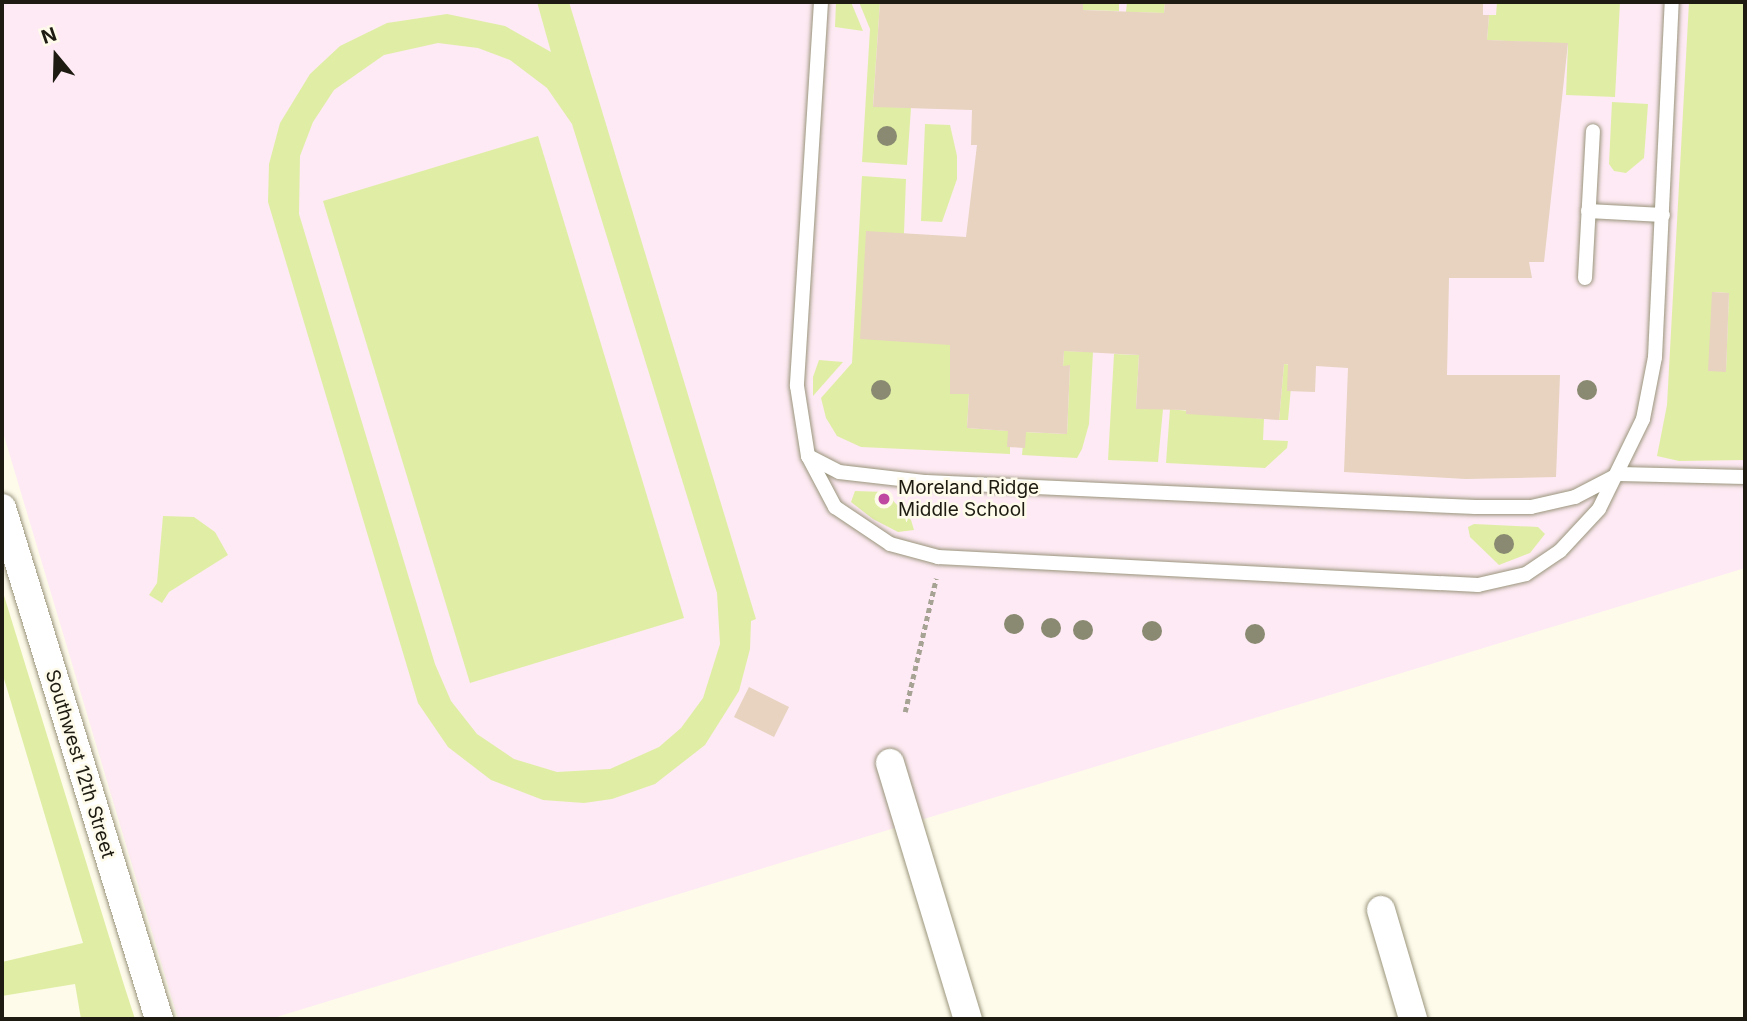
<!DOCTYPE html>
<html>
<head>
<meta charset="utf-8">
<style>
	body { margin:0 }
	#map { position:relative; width:1747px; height:1021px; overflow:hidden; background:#fefbeb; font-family:Inter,sans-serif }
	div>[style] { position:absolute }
	.education>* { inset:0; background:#feeaf4 }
	.green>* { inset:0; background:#e0eea5 }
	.building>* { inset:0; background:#e7d3bf }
	.path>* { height:4.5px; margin-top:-2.25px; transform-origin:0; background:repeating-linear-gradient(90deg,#a6a395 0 5px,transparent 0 8.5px) }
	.roads { filter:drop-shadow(0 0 2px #9a957c) drop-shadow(0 0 2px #9a957c) }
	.lane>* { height:14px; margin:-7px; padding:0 7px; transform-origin:7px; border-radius:7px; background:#fff }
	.street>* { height:28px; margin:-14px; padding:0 14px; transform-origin:14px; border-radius:14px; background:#fff }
	.trees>* { width:20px; height:20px; margin:-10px; border-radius:50%; background:#898a71 }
	.dots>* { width:19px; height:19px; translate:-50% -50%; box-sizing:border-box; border:4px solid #fefbeb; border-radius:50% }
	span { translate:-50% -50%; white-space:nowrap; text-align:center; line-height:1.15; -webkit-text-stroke:5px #fefbeb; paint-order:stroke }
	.poi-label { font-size:19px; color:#1e1c12 }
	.left { translate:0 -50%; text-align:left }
	.street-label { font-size:19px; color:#1e1c12 }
	.frame { position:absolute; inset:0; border:4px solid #1e1c12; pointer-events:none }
	.north { position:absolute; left:21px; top:21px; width:70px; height:70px; -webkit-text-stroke:5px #fefbeb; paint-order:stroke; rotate:341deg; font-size:19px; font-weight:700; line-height:28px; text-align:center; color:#1e1c12 }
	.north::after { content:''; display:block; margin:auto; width:24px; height:32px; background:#1e1c12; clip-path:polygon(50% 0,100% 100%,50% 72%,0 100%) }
</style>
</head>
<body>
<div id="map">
	<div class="education">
		<i style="clip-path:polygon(2px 2px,1745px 2px,1745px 568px,270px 1019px,178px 1019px,2px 429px)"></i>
	</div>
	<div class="green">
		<i style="clip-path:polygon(evenodd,537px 2px,569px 2px,756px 619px,751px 621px,750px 649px,739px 691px,705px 745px,655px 784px,612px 799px,584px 803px,543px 800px,491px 780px,448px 747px,418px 703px,268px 202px,269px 164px,280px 123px,310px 74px,340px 46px,387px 23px,447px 14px,505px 26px,551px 52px,537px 2px,438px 43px,478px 48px,510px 60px,547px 88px,572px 124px,717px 593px,720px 644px,703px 698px,681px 728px,659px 747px,610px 769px,557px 772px,514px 759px,477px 734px,451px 701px,435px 664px,299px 214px,300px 156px,313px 122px,334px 90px,384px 55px,438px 43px)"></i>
		<i style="clip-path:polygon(836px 2px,851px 2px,863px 31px,835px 27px)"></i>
		<i style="clip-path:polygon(859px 2px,880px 2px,873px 106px,911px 108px,907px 165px,862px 162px,870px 29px)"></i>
		<i style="clip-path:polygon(1083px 2px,1119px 2px,1119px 11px,1083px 10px)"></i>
		<i style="clip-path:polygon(1127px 2px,1165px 2px,1164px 13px,1126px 12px)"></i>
		<i style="clip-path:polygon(1497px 2px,1620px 2px,1615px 97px,1566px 95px,1568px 44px,1487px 40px,1489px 15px,1496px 15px)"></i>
		<i style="clip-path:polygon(evenodd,1689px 2px,1745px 2px,1745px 460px,1679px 461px,1657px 456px,1667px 405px,1689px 2px,1713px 292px,1729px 293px,1726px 371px,1713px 292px)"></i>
		<i style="clip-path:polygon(1612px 102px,1648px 104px,1644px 158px,1626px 173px,1614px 171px,1609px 164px)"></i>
		<i style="clip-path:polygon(925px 124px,950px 125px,957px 156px,957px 179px,942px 222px,921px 221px)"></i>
		<i style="clip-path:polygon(538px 136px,684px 618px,470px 683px,323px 201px)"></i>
		<i style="clip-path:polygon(862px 176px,906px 179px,904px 233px,950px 345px,950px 393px,969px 394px,967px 428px,1010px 431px,1010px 454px,861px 447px,837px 436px,826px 418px,821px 398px,852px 363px)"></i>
		<i style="clip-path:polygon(1064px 351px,1093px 352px,1089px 424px,1082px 449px,1077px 458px,1022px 455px,1024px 432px,1067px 434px,1070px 366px,1063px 366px)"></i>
		<i style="clip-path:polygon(1114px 354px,1139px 355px,1136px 409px,1163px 409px,1158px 462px,1108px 460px)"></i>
		<i style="clip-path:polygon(819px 360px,843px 362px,813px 396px,813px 377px)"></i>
		<i style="clip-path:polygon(1284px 364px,1293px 365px,1288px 420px,1279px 420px)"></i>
		<i style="clip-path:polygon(1170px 409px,1264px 419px,1263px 440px,1288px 441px,1287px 448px,1265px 468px,1166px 463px)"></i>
		<i style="clip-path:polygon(855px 491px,885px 492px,911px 520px,914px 530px,898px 532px,873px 519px,851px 502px)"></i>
		<i style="clip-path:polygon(163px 516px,194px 517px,215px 532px,228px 555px,169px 592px,162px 603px,149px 595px,157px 583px)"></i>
		<i style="clip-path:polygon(1474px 524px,1538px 527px,1545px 534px,1530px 553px,1499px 565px,1470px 537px,1468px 527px)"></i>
		<i style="clip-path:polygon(2px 589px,124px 985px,135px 1019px,81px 1019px,75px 984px,2px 996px,2px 962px,83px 943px,2px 672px)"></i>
	</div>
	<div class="building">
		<i style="clip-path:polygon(880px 2px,1083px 2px,1083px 10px,1164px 13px,1165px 2px,1483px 2px,1483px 15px,1489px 15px,1487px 40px,1568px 43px,1544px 262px,1529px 262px,1532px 278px,1449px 278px,1447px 375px,1560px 375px,1556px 477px,1466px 479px,1344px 472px,1348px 368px,1316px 366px,1315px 392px,1287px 391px,1288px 364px,1284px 364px,1279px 420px,1186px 414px,1186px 410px,1136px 409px,1139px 355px,1064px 351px,1063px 366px,1070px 365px,1067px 434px,1026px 432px,1025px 448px,1007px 447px,1008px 431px,967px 428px,969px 394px,950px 394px,950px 345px,860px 339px,866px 231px,966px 237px,977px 145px,971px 145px,972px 110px,873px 107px)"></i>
		<i style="clip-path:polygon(1712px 292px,1729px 293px,1726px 372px,1708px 371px)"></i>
		<i style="clip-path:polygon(749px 687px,789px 707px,774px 737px,734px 717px)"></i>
	</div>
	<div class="path">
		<i style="left:905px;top:712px;width:137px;rotate:-76.9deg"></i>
	</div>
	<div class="roads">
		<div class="lane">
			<i style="left:821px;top:2px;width:385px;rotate:93.6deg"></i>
			<i style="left:797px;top:386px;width:71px;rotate:81.1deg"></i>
			<i style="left:808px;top:456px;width:58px;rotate:62.1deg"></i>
			<i style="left:835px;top:507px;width:66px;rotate:33.9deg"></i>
			<i style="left:890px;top:544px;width:50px;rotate:15.2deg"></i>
			<i style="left:938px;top:557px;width:541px;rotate:2.97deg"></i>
			<i style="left:1478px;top:585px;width:49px;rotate:-12.9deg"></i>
			<i style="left:1526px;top:574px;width:41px;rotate:-34.1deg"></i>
			<i style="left:1560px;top:551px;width:57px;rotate:-47.1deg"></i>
			<i style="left:1599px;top:509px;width:100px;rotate:-63.9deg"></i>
			<i style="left:1643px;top:419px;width:63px;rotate:-79deg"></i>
			<i style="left:1655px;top:357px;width:355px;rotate:-87.3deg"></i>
			<i style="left:1588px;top:211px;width:75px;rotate:3.1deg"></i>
			<i style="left:1585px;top:278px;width:147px;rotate:-86.9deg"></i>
			<i style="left:808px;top:456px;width:35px;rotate:27deg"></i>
			<i style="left:839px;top:472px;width:88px;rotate:6.6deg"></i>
			<i style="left:926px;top:482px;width:550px;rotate:2.61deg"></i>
			<i style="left:1475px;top:507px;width:56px"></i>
			<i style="left:1531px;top:507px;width:45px;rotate:-12.8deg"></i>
			<i style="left:1575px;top:497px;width:50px;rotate:-27.6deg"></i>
			<i style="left:1619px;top:474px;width:126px;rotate:1.4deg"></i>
		</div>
		<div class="street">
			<i style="left:2px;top:508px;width:535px;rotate:72.92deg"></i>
			<i style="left:890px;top:763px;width:268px;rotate:73.1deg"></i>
			<i style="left:1381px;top:910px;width:114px;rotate:73.6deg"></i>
		</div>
	</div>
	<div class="trees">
		<i style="left:887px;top:136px"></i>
		<i style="left:881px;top:390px"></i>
		<i style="left:1587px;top:390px"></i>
		<i style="left:1504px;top:544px"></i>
		<i style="left:1014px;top:624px"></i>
		<i style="left:1051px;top:628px"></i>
		<i style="left:1083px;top:630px"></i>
		<i style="left:1152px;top:631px"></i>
		<i style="left:1255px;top:634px"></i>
	</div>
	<div class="dots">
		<i style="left:884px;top:499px;background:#bf49a0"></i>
	</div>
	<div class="poi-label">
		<span class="left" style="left:898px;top:499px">Moreland Ridge<br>Middle School</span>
	</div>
	<div class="street-label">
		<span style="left:80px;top:764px;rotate:73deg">Southwest 12th Street</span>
	</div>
	<div class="frame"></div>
	<div class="north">N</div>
</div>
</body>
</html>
